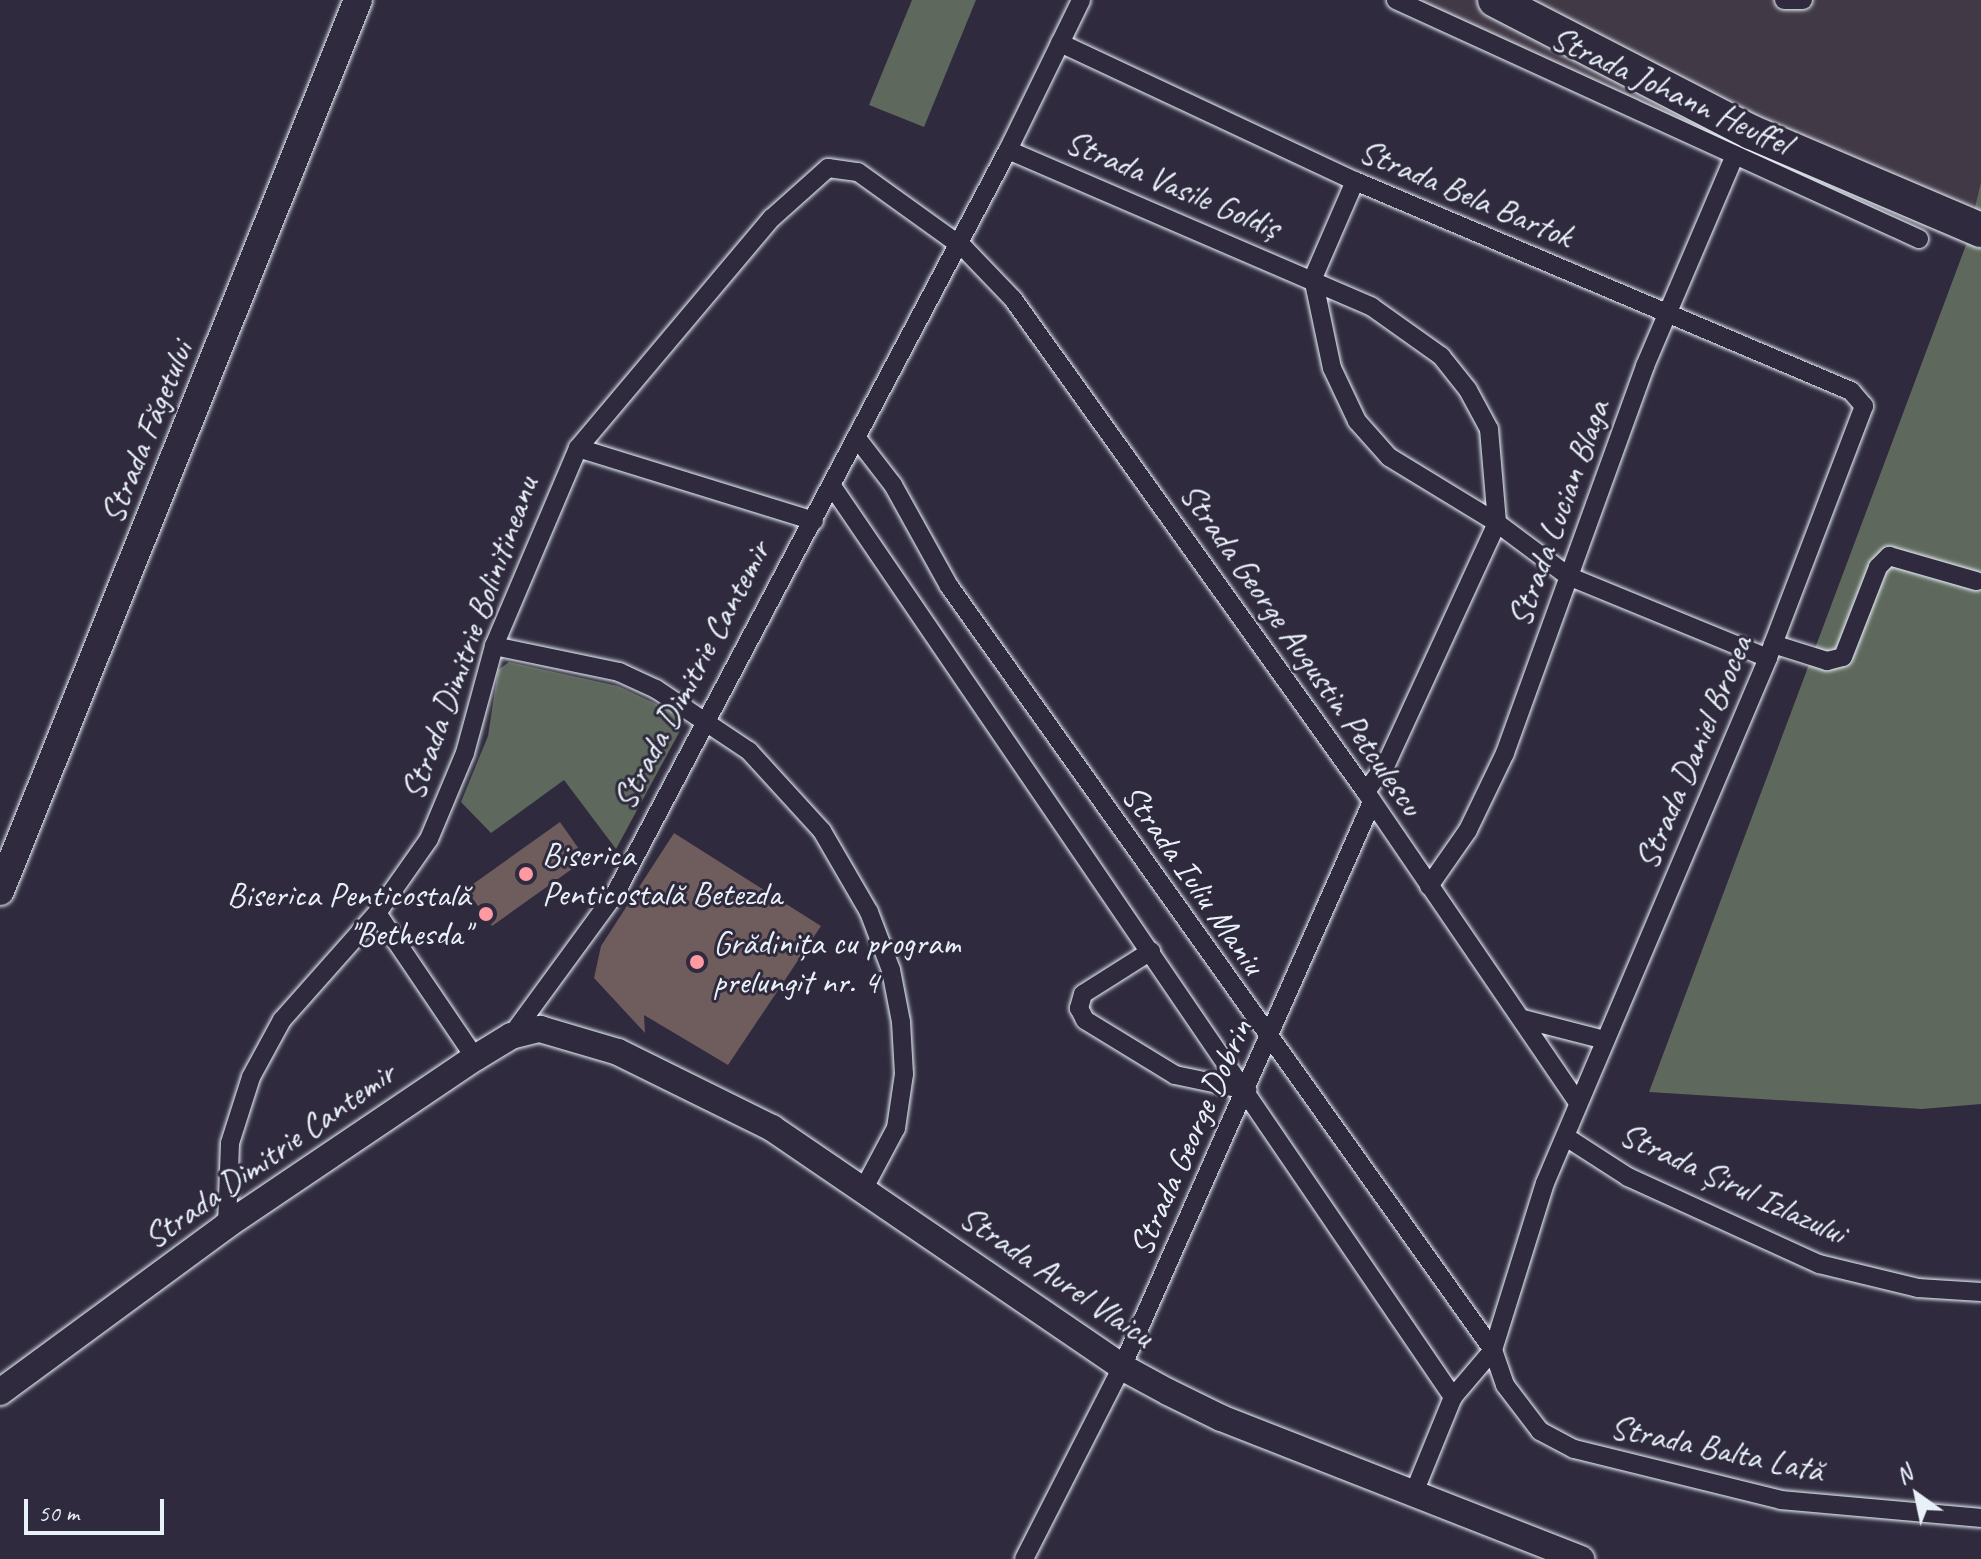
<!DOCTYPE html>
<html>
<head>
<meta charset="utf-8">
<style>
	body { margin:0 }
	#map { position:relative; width:1981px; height:1559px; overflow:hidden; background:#2f2a3d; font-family:Caveat,sans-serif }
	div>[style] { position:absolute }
	.built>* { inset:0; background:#423946 }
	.green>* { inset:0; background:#5e685c }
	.building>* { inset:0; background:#6f5c5c }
	.roads { filter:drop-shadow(0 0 2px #e8f1f8) drop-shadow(0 0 2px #e8f1f8) }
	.street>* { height:18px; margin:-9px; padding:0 9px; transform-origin:9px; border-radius:9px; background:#2f2a3d }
	.secondary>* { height:26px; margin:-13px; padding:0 13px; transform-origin:13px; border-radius:13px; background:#2f2a3d }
	.primary>* { height:28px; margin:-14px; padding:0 14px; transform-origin:14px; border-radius:14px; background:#2f2a3d }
	.highway>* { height:34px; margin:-17px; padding:0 17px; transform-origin:17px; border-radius:17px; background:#2f2a3d }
	.dots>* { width:22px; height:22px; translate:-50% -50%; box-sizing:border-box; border:4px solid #2f2a3d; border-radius:50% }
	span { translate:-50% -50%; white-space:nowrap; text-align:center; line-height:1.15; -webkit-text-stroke:6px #2f2a3d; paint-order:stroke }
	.street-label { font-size:34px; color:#e8f1f8 }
	.poi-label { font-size:34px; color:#e8f1f8 }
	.left { translate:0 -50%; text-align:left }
	.right { translate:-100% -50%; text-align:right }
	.north { position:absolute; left:1877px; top:1455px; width:80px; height:80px; -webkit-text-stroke:6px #2f2a3d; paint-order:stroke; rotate:327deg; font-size:22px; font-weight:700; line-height:32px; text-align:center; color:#e8f1f8 }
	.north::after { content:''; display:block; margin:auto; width:28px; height:36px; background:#e8f1f8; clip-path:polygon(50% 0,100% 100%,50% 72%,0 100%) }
	.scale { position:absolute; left:24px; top:1499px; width:140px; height:36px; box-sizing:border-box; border:4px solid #e8f1f8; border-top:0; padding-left:10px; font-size:24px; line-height:28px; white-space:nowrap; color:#e8f1f8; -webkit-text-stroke:6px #2f2a3d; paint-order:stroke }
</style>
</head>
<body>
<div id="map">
	<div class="built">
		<i style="clip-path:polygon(1394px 0,1981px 0,1981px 182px,1966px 245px)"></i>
	</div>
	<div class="green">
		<i style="clip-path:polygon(912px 0,976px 0,924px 127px,869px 105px)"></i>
		<i style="clip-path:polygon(1981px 182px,1981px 1104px,1922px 1109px,1649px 1092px,1966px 245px)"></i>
		<i style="clip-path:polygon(509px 662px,618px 686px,673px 712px,681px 729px,616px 849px,564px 780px,491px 833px,461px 802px,488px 736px,498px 670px)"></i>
	</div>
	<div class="building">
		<i style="clip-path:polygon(560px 822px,586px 859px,492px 926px,466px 889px)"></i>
		<i style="clip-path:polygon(674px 833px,821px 926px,728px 1065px,644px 1015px,645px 1033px,594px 978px,601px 946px)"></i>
	</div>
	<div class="roads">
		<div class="street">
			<i style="left:1396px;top:0;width:575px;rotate:24.56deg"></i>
			<i style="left:1784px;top:0;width:19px"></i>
			<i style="left:1060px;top:43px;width:326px;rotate:25.1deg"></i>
			<i style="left:1355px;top:181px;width:539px;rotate:22.95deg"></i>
			<i style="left:1851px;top:391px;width:20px;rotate:49deg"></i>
			<i style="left:1864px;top:406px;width:270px;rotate:110.9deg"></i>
			<i style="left:1768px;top:658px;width:570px;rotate:113.01deg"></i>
			<i style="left:1545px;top:1183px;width:175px;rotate:107.3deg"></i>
			<i style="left:1493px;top:1350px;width:62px;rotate:130.4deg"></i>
			<i style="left:1453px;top:1397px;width:106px;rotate:112.2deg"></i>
			<i style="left:1008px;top:150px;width:396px;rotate:23.3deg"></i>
			<i style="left:1372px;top:307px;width:85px;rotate:35.4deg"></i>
			<i style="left:1441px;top:356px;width:43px;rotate:51.5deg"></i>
			<i style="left:1468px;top:390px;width:44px;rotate:61.7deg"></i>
			<i style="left:1489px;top:429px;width:94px;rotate:85.1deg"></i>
			<i style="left:1497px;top:523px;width:265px;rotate:114.7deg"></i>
			<i style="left:1386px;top:764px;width:34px;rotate:126deg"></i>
			<i style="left:1355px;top:181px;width:106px;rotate:113.4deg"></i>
			<i style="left:1313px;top:278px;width:92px;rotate:78.1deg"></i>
			<i style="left:1332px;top:368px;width:59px;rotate:64.7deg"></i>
			<i style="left:1357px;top:421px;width:48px;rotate:48.4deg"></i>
			<i style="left:1389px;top:457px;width:127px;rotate:31.4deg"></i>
			<i style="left:1497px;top:523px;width:89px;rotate:36.7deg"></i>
			<i style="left:1568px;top:576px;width:216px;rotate:22.3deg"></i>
			<i style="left:856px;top:437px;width:61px;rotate:52.4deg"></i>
			<i style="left:893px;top:485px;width:115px;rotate:61deg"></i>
			<i style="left:949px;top:586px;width:938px;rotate:54.55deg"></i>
			<i style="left:1493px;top:1350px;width:37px;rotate:71deg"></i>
			<i style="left:1505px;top:1385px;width:58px;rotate:52.7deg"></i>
			<i style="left:1540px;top:1431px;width:38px;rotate:28deg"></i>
			<i style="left:1574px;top:1449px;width:213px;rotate:13.8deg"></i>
			<i style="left:1781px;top:1500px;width:201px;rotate:5.1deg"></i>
			<i style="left:578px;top:448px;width:247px;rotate:17.2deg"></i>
			<i style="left:832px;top:486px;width:1103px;rotate:55.72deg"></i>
			<i style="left:1773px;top:644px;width:57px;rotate:17.5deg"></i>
			<i style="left:1827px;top:661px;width:16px;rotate:-14deg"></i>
			<i style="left:1843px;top:657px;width:97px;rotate:-68.7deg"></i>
			<i style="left:1878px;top:567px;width:16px;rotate:-45deg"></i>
			<i style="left:1889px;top:556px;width:91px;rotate:16deg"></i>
			<i style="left:494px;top:646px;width:128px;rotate:11.7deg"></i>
			<i style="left:619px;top:672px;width:41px;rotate:24.7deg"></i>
			<i style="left:656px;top:689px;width:112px;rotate:33.7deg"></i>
			<i style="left:749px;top:751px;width:108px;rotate:47.6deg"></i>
			<i style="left:822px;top:831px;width:94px;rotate:59.9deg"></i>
			<i style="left:869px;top:912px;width:62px;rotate:69.2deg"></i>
			<i style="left:891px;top:970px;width:53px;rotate:79.1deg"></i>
			<i style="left:901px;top:1022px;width:52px;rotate:86.7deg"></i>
			<i style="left:904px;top:1074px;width:55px;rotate:98.4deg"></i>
			<i style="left:896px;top:1128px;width:70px;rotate:118deg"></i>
			<i style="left:1429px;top:886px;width:68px;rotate:-55.1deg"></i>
			<i style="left:1468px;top:830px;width:85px;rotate:-64.3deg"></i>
			<i style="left:1505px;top:753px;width:412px;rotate:-70.1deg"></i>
			<i style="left:1645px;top:366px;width:229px;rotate:-66.9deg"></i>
			<i style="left:377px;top:913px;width:175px;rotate:55.9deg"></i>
			<i style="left:1151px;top:951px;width:80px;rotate:147.7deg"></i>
			<i style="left:1083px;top:994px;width:15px;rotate:106deg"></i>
			<i style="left:1079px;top:1008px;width:13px;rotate:63deg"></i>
			<i style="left:1085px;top:1020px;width:105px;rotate:31.4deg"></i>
			<i style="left:1175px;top:1075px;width:74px;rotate:11.8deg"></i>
			<i style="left:1523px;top:1019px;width:85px;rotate:14.4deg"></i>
			<i style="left:511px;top:1036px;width:176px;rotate:-53.8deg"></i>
			<i style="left:615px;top:894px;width:841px;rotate:-62.16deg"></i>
			<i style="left:1008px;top:150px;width:167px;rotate:-64deg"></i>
			<i style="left:1566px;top:1137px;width:74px;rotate:32.8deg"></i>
			<i style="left:1628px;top:1177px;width:210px;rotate:24.5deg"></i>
			<i style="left:1819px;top:1264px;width:102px;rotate:13.6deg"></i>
			<i style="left:1918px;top:1288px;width:63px;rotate:3.6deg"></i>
			<i style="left:227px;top:1225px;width:82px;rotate:-87.9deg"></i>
			<i style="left:230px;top:1143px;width:69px;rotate:-72.3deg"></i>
			<i style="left:251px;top:1077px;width:65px;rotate:-61.5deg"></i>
			<i style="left:282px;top:1020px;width:143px;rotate:-48.4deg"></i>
			<i style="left:377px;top:913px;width:90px;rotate:-54.9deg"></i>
			<i style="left:429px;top:839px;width:93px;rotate:-67.3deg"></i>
			<i style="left:465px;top:753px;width:111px;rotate:-74.8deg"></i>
			<i style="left:494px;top:646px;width:215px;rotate:-67deg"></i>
			<i style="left:578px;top:448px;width:301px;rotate:-49.9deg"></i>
			<i style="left:772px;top:218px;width:75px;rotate:-41.8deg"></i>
			<i style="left:828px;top:168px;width:30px;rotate:8deg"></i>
			<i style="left:858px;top:172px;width:132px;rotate:35.7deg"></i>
			<i style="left:965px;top:249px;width:69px;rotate:46.2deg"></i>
			<i style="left:1013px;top:299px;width:606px;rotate:54.4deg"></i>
			<i style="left:1366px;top:792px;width:376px;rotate:55.7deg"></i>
			<i style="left:1024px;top:1559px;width:216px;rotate:-63deg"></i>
			<i style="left:1122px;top:1367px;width:618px;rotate:-66.13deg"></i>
		</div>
		<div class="secondary">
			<i style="left:0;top:1392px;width:282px;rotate:-36.3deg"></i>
			<i style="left:227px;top:1225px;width:299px;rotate:-34deg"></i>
			<i style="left:475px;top:1058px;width:42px;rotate:-31.4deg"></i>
			<i style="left:511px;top:1036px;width:30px;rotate:-14deg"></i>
			<i style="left:540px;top:1029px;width:81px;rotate:16.4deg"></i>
			<i style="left:618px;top:1052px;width:172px;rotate:26.3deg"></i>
			<i style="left:772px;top:1128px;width:424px;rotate:34.3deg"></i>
			<i style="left:1122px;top:1367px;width:52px;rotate:28.5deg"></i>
			<i style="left:1168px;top:1392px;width:59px;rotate:26.1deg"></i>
			<i style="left:1221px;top:1418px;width:387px;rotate:21.4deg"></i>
		</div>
		<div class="primary">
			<i style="left:0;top:891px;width:960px;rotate:-68.11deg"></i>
		</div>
		<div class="highway">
			<i style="left:1495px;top:0;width:288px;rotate:27.3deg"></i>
			<i style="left:1751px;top:132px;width:250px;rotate:23.1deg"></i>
		</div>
	</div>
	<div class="dots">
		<i style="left:526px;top:874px;background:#ff9aa2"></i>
		<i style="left:486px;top:914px;background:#ff9aa2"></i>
		<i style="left:697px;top:962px;background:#ff9aa2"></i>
	</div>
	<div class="street-label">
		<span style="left:1671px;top:90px;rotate:25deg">Strada Johann Heuffel</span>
		<span style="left:1173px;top:184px;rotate:23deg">Strada Vasile Goldiș</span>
		<span style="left:1466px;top:193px;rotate:23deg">Strada Bela Bartok</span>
		<span style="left:146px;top:432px;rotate:-68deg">Strada Făgetului</span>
		<span style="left:1558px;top:513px;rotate:-70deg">Strada Lucian Blaga</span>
		<span style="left:469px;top:638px;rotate:-70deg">Strada Dimitrie Bolinitineanu</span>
		<span style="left:1302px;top:649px;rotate:55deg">Strada George Augustin Petculescu</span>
		<span style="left:691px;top:675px;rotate:-62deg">Strada Dimitrie Cantemir</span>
		<span style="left:1693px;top:752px;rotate:-67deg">Strada Daniel Brocea</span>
		<span style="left:1194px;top:879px;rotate:55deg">Strada Iuliu Maniu</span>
		<span style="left:1190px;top:1137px;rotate:-66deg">Strada George Dobrin</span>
		<span style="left:269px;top:1155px;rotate:-35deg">Strada Dimitrie Cantemir</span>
		<span style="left:1733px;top:1183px;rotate:25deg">Strada Șirul Izlazului</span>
		<span style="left:1057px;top:1276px;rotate:34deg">Strada Aurel Vlaicu</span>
		<span style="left:1717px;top:1448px;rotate:12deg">Strada Balta Lată</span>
	</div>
	<div class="poi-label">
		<span class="left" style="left:542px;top:874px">Biserica<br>Penticostală Betezda</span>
		<span class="right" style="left:470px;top:914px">Biserica Penticostală<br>"Bethesda"</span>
		<span class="left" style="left:713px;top:962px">Grădinița cu program<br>prelungit nr. 4</span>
	</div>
	<div class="north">N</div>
	<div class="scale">50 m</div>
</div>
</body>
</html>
